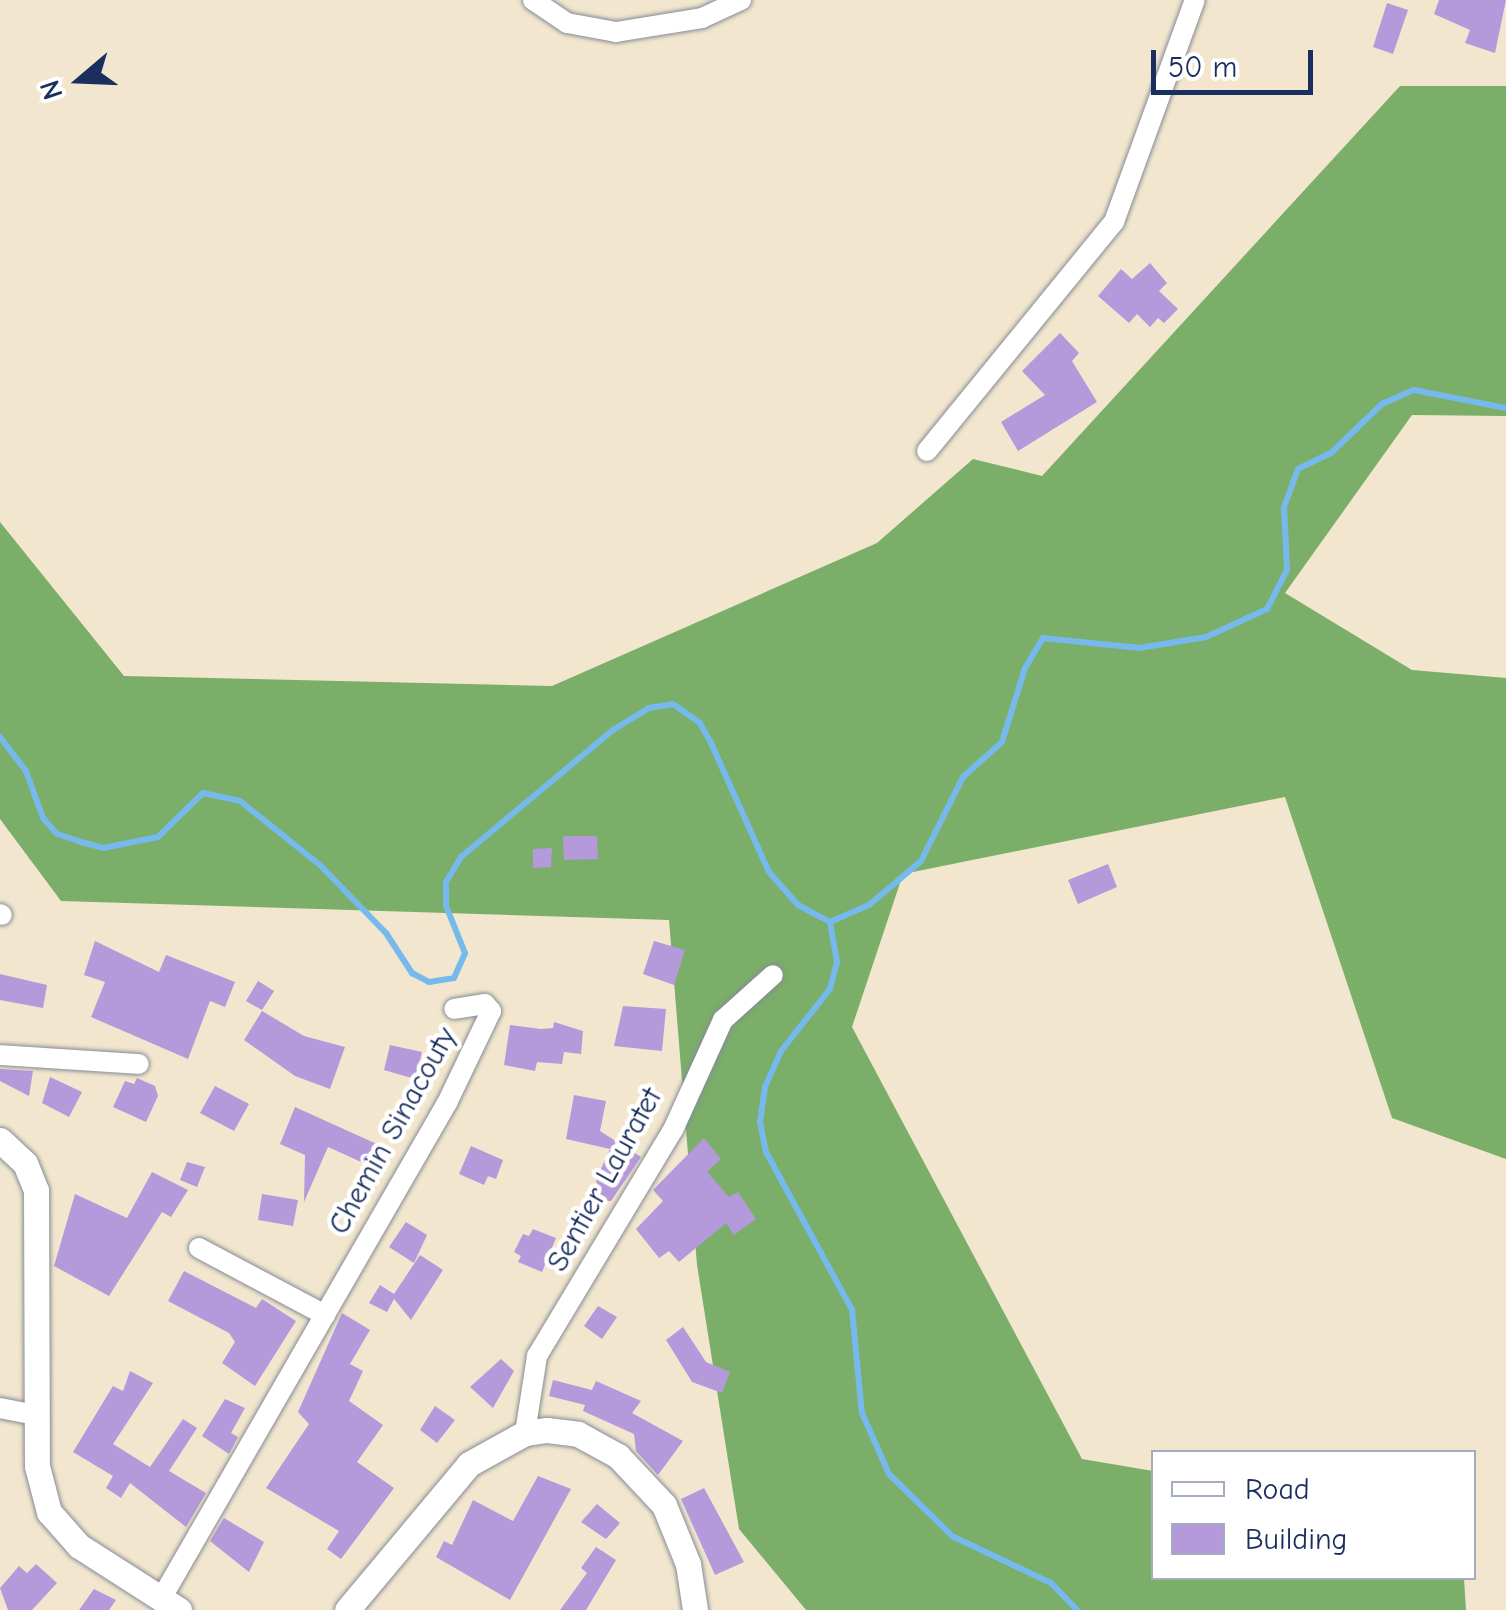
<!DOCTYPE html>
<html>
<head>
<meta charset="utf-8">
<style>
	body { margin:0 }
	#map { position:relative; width:1506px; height:1610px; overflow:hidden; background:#f2e7ce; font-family:"Comic Neue",sans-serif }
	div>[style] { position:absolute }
	.forest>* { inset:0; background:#7bae69 }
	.stream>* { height:6px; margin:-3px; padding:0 3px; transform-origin:3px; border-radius:3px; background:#76b9ec }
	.building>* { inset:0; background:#b499db }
	.roads { filter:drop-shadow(0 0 2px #868b96) drop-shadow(0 0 2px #868b96) }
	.minor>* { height:20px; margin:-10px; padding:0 10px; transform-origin:10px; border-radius:10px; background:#fff }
	.tertiary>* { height:25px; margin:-12.5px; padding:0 12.5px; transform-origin:12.5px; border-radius:12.5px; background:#fff }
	span { translate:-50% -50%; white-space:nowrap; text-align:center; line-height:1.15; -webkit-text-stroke:9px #fff; paint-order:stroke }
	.street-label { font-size:30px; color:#1b2f5e }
	.legend { position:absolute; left:1151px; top:1450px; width:325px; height:130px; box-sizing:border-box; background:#fff; border:2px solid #a4acbf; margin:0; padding:12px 18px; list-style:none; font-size:30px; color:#1b2f5e }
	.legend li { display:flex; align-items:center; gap:20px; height:50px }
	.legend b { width:50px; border:2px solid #a4acbf }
	.north { position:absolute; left:30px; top:30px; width:100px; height:100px; -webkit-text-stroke:8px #fff; paint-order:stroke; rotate:251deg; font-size:28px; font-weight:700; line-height:40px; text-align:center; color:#1b2f5e }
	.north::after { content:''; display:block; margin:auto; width:35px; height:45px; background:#1b2f5e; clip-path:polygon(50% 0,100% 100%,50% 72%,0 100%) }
	.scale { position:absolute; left:1151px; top:50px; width:162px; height:45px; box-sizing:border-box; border:5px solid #1b2f5e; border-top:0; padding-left:12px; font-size:30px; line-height:35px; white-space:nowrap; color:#1b2f5e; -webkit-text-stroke:8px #fff; paint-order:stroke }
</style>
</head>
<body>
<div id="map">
	<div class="forest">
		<i style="clip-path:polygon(1400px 86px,1506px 86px,1506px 416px,1412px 415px,1285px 593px,1412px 670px,1506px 678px,1506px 1159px,1392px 1118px,1285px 797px,903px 874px,852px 1027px,1082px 1459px,1153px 1471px,1154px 1578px,1464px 1578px,1466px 1610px,806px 1610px,739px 1529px,697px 1265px,669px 920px,61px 901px,0 819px,0 522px,124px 676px,552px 686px,877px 543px,973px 459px,1042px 476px)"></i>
	</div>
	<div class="stream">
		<i style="left:0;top:737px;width:43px;rotate:52.6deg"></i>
		<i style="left:26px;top:771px;width:50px;rotate:70.1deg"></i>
		<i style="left:43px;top:818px;width:21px;rotate:49deg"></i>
		<i style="left:57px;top:834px;width:25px;rotate:18deg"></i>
		<i style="left:81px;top:842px;width:23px;rotate:15deg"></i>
		<i style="left:103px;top:848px;width:56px;rotate:-11.3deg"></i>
		<i style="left:158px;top:837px;width:63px;rotate:-44.4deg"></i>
		<i style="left:203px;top:793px;width:38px;rotate:12deg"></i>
		<i style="left:240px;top:801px;width:102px;rotate:38.7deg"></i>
		<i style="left:320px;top:865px;width:95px;rotate:45.9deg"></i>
		<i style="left:386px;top:933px;width:48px;rotate:57deg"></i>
		<i style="left:412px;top:973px;width:19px;rotate:28deg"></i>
		<i style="left:429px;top:982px;width:25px;rotate:-9deg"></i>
		<i style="left:454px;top:978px;width:27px;rotate:-66deg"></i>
		<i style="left:465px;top:953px;width:51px;rotate:-112deg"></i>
		<i style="left:446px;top:906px;width:24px;rotate:-90deg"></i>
		<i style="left:446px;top:882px;width:29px;rotate:-59deg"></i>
		<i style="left:461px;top:857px;width:198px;rotate:-39.9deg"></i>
		<i style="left:613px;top:730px;width:42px;rotate:-31.4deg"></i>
		<i style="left:649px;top:708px;width:24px;rotate:-9deg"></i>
		<i style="left:673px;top:704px;width:33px;rotate:35deg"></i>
		<i style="left:700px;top:723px;width:23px;rotate:61deg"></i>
		<i style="left:711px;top:743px;width:141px;rotate:65.8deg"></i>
		<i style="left:769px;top:872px;width:44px;rotate:48.7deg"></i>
		<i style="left:798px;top:905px;width:36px;rotate:28deg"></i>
		<i style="left:830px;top:922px;width:43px;rotate:-23.6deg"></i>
		<i style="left:869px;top:905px;width:68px;rotate:-40.2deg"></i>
		<i style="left:921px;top:861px;width:94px;rotate:-63.4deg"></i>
		<i style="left:963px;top:777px;width:52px;rotate:-41.9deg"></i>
		<i style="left:1002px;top:742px;width:77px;rotate:-72.7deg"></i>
		<i style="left:1025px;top:668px;width:35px;rotate:-59deg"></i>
		<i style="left:1043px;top:638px;width:97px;rotate:5.9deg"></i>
		<i style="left:1139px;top:648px;width:68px;rotate:-9.3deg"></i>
		<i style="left:1206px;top:637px;width:67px;rotate:-24.7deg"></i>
		<i style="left:1267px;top:609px;width:44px;rotate:-62.9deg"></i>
		<i style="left:1287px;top:570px;width:63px;rotate:-92.7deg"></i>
		<i style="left:1284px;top:507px;width:40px;rotate:-69.8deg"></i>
		<i style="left:1298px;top:469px;width:37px;rotate:-26deg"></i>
		<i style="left:1331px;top:453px;width:71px;rotate:-43.9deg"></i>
		<i style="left:1382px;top:404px;width:35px;rotate:-24deg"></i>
		<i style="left:1414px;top:390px;width:94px;rotate:11.1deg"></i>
		<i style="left:830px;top:922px;width:41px;rotate:80.1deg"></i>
		<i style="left:837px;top:962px;width:28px;rotate:105deg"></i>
		<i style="left:830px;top:989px;width:79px;rotate:128.3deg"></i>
		<i style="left:781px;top:1051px;width:39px;rotate:114deg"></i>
		<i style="left:765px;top:1087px;width:35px;rotate:98deg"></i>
		<i style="left:760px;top:1122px;width:31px;rotate:79deg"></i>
		<i style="left:766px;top:1152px;width:180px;rotate:61.4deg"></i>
		<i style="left:852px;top:1310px;width:103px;rotate:84.5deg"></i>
		<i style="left:862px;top:1413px;width:67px;rotate:66.1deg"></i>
		<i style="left:889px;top:1474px;width:88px;rotate:44.5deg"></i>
		<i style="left:952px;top:1536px;width:110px;rotate:25.4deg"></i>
		<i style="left:1051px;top:1583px;width:37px;rotate:46deg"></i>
	</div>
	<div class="building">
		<i style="clip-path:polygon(1439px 0,1506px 0,1495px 53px,1465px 43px,1470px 30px,1434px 14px)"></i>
		<i style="clip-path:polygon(1387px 3px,1408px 10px,1393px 54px,1373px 47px)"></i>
		<i style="clip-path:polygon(1150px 263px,1167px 283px,1159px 291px,1178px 309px,1164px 323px,1158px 318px,1150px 327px,1137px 314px,1129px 323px,1098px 296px,1121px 269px,1132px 279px)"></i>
		<i style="clip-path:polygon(1060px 333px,1079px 353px,1072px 361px,1097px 402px,1018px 451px,1001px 422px,1045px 395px,1022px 371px)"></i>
		<i style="clip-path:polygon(563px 836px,597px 836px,598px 859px,564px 860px)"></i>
		<i style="clip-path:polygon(552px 848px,551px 867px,533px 868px,533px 849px)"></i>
		<i style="clip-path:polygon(1108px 864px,1117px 887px,1078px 904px,1068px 880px)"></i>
		<i style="clip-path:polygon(95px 941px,159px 972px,166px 955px,235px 982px,225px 1007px,210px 1001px,188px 1059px,91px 1017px,105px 982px,84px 975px)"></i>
		<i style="clip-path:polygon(654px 941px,685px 950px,674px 985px,643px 974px)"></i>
		<i style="clip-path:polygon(0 974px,47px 985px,43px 1008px,0 1000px)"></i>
		<i style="clip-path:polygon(258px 981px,274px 991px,262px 1010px,246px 1001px)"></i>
		<i style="clip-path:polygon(623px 1006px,666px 1009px,662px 1051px,614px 1046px)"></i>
		<i style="clip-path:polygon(262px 1011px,304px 1036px,345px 1047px,330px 1089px,295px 1076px,244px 1040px)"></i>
		<i style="clip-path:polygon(554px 1022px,583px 1031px,581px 1054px,564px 1052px,562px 1064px,537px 1062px,535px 1071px,504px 1065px,510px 1025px,541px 1029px,553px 1028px)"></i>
		<i style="clip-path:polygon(390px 1045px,422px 1052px,415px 1079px,384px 1070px)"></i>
		<i style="clip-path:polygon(0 1069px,33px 1071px,29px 1096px,0 1081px)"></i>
		<i style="clip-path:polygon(50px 1077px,82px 1092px,69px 1117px,42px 1103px)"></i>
		<i style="clip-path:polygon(137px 1078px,155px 1086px,158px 1096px,146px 1122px,113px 1107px,125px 1081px,134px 1084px)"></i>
		<i style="clip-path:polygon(215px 1086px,249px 1104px,234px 1131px,200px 1113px)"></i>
		<i style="clip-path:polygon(574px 1095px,606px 1101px,600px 1131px,641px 1157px,611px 1201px,602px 1201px,596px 1180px,610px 1149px,566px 1139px)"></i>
		<i style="clip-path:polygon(295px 1107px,379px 1145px,370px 1166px,328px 1147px,304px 1202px,305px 1155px,280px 1144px)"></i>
		<i style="clip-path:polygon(704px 1138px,721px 1159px,707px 1172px,729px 1197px,738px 1192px,756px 1219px,734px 1235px,726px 1223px,679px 1262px,669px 1251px,659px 1258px,636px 1229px,663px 1201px,653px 1190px)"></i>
		<i style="clip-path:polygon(471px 1146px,503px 1160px,496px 1179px,488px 1176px,484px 1185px,459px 1174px)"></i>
		<i style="clip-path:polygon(187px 1162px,205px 1167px,197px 1187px,180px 1180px)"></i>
		<i style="clip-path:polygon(152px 1172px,188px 1190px,171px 1217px,162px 1212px,109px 1296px,54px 1266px,75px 1194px,127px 1218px)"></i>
		<i style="clip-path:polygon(262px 1194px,298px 1200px,293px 1226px,258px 1220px)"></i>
		<i style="clip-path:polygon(406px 1222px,427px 1235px,414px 1263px,389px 1247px)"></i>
		<i style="clip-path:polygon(533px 1229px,556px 1238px,542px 1272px,518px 1262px,521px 1256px,514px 1252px,523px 1234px,529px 1236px)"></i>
		<i style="clip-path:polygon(420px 1255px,443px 1270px,411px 1320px,394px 1299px,387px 1312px,369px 1303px,380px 1285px,394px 1294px)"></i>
		<i style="clip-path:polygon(184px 1271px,256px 1308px,262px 1299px,296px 1321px,255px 1386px,222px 1363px,235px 1342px,229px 1333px,168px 1301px)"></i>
		<i style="clip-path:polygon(598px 1306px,617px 1317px,602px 1339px,584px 1326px)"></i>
		<i style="clip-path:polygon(342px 1313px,370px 1330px,350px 1364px,363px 1371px,349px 1401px,383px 1425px,357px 1462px,394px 1488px,341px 1559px,327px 1549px,339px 1531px,266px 1488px,309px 1424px,298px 1412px)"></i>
		<i style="clip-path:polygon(683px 1327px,706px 1362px,730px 1372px,722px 1393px,692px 1382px,666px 1340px)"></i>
		<i style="clip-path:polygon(501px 1359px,514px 1371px,493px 1408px,470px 1387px)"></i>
		<i style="clip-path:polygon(130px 1371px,153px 1383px,113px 1444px,150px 1467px,183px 1419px,197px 1428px,169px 1471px,206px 1493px,186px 1527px,130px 1483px,121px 1498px,106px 1488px,113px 1476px,73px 1452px,113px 1386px,123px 1391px)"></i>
		<i style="clip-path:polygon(553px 1380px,592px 1390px,596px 1381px,641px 1401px,632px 1413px,683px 1441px,658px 1475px,636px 1451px,634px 1434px,583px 1411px,585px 1405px,549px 1396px)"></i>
		<i style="clip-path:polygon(225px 1399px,245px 1408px,231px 1433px,238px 1437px,229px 1454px,202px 1436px)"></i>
		<i style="clip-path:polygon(435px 1406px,455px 1420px,437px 1443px,420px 1430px)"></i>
		<i style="clip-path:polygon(538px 1476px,571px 1489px,510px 1600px,436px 1557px,444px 1541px,452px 1545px,473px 1500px,513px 1521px)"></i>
		<i style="clip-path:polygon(704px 1488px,744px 1562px,715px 1575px,681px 1499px)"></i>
		<i style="clip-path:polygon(597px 1504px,620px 1523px,606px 1539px,581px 1522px)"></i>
		<i style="clip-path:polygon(224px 1518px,264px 1542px,249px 1572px,210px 1541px)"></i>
		<i style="clip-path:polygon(596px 1547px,616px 1560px,586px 1610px,560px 1610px,587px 1573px,581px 1568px)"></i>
		<i style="clip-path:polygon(36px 1564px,57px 1583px,32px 1610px,8px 1610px,0 1588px,19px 1566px,27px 1573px)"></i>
		<i style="clip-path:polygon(94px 1589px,116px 1600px,109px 1610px,79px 1610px)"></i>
	</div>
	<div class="roads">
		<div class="minor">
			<i style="left:533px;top:0;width:41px;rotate:34.1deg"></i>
			<i style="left:567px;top:23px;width:50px;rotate:10.4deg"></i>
			<i style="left:616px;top:32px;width:87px;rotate:-9.2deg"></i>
			<i style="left:702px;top:18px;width:43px;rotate:-24.8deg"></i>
			<i style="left:927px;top:451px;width:296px;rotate:-50.8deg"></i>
			<i style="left:1114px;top:222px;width:236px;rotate:-70deg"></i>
			<i style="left:0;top:914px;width:2px;rotate:27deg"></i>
			<i style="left:0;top:1055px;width:139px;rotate:3.7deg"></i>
			<i style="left:199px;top:1248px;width:143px;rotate:28deg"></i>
			<i style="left:0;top:1408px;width:37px;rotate:11deg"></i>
			<i style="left:525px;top:1433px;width:78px;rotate:-81.1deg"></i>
			<i style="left:537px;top:1356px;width:264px;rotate:-59deg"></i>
			<i style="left:673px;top:1130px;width:121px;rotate:-65.6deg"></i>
			<i style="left:723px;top:1020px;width:67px;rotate:-42deg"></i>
			<i style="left:161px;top:1599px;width:573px;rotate:-60.03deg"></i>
			<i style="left:447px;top:1103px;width:102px;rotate:-64.4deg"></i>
			<i style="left:491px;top:1011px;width:9px;rotate:-131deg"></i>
			<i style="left:485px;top:1004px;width:31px;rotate:171deg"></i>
		</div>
		<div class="tertiary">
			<i style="left:0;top:1140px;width:34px;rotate:43deg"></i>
			<i style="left:25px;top:1163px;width:29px;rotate:68deg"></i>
			<i style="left:36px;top:1190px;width:276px;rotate:89.8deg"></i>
			<i style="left:37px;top:1466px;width:48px;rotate:75.4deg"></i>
			<i style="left:49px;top:1512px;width:45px;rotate:48.6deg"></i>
			<i style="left:79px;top:1546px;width:119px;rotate:32.6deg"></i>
			<i style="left:347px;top:1610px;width:190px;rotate:-50.1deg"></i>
			<i style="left:469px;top:1464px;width:64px;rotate:-29deg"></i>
			<i style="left:525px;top:1433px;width:22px;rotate:-8deg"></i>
			<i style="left:547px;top:1430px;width:31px;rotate:7deg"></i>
			<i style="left:578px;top:1434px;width:46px;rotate:28.8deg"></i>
			<i style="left:618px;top:1456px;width:67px;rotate:46.8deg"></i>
			<i style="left:664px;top:1505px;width:64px;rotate:67.9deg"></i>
			<i style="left:688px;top:1564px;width:47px;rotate:81.3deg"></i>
		</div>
	</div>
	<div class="street-label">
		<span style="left:393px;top:1131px;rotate:-61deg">Chemin Sinacouty</span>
		<span style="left:605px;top:1180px;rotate:-61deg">Sentier Lauratet</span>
	</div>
	<ul class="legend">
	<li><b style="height:12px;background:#fff"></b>Road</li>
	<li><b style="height:28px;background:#b499db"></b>Building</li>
	</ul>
	<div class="north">N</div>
	<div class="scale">50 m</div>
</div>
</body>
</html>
